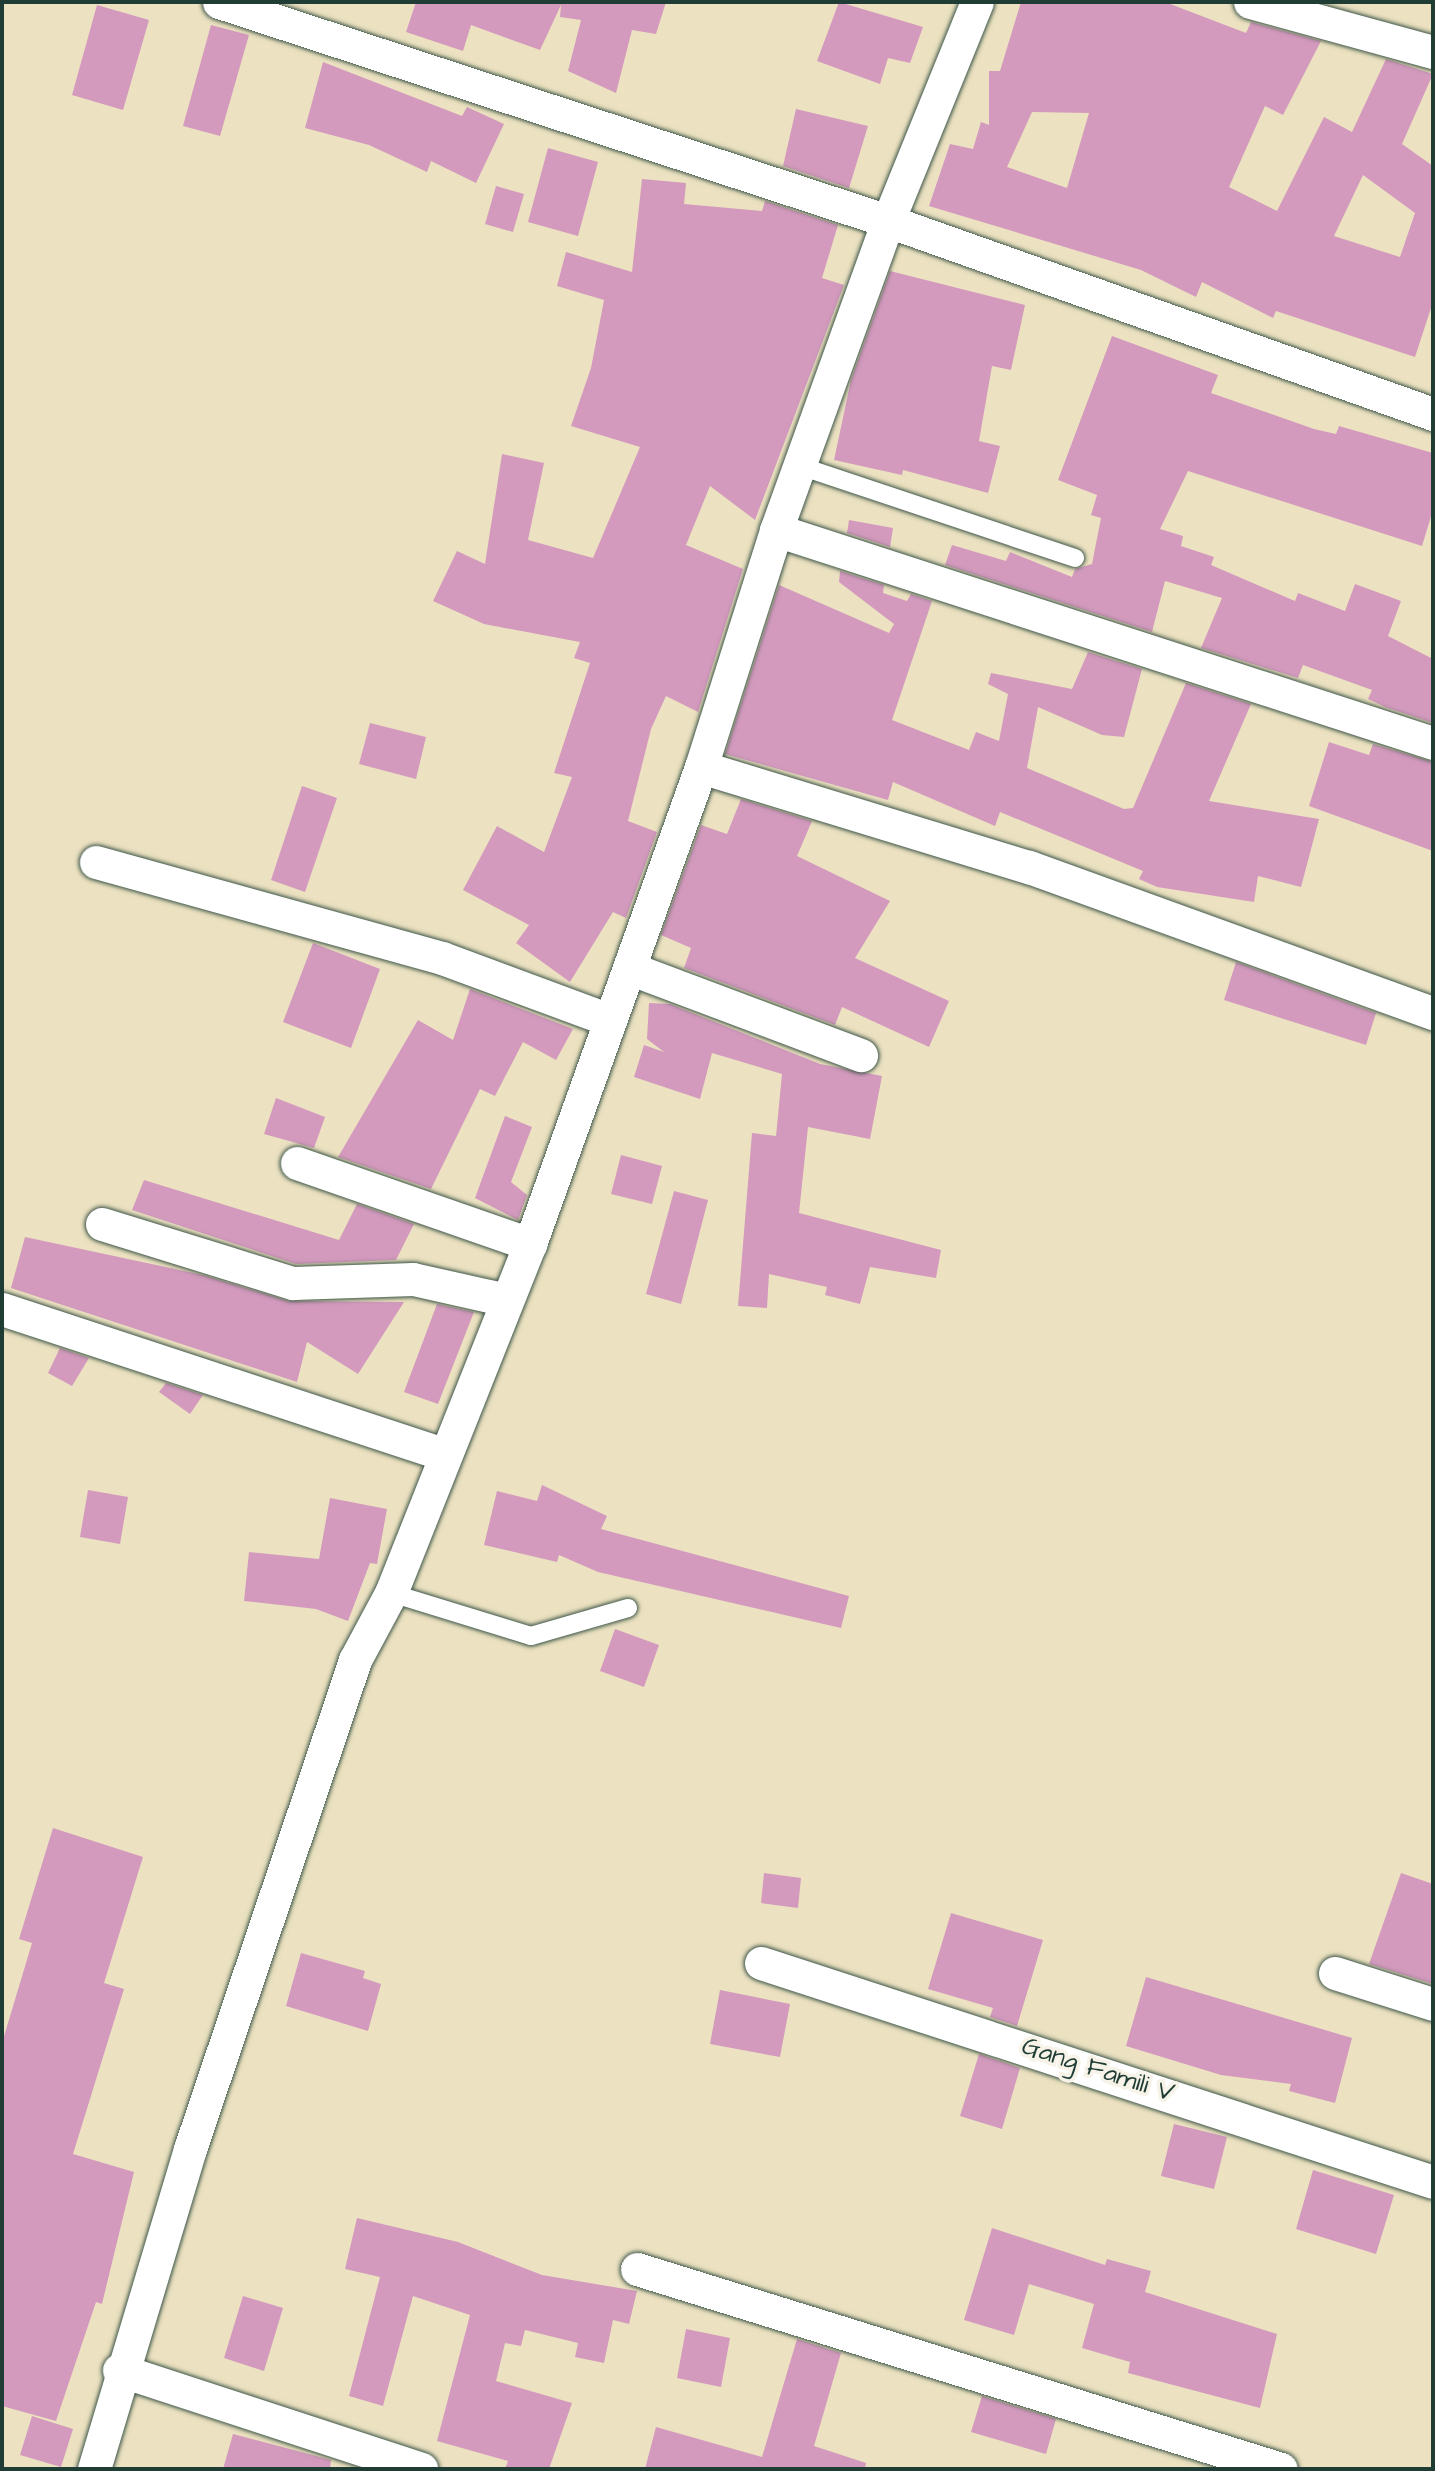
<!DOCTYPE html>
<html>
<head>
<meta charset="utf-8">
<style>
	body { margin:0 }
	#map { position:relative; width:1435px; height:2471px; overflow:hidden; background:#ece2c1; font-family:"Architects Daughter",sans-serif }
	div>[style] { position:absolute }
	.building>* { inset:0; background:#d39abd }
	.roads { filter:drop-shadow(0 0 2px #3e5649) drop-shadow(0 0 2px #3e5649) }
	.lane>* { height:18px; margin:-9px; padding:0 9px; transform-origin:9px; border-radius:9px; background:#fff }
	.street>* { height:33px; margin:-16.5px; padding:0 16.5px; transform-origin:16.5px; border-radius:16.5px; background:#fff }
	span { translate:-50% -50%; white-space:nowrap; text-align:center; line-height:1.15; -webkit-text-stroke:7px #f7f3e8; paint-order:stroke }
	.street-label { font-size:26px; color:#1f3d34 }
	.frame { position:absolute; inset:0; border:4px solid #1f3d34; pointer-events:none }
</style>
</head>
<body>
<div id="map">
	<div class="building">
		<i style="clip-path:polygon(416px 2px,666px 2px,656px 34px,632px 30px,616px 93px,568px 71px,581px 20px,560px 17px,561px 5px,540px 50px,471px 25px,463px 51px,406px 32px)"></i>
		<i style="clip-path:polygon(839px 2px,923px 27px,910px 63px,888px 58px,880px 84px,817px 61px)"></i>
		<i style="clip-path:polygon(evenodd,1021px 2px,1165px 2px,1246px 33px,1251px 22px,1321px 41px,1283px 115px,1265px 106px,1229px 187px,1277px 211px,1324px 117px,1352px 132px,1386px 59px,1433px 74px,1402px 144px,1433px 166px,1433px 302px,1415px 357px,1276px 311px,1273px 318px,1202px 282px,1196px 297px,1141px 270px,929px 206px,950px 144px,973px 149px,981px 122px,989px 125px,989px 71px,1000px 71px,1021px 2px,1032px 112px,1089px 113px,1067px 188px,1007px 167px,1032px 112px,1021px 2px,1363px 175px,1415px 213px,1400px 257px,1334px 236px,1363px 175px)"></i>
		<i style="clip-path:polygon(97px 5px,149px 20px,123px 110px,72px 95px)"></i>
		<i style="clip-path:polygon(211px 25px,249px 35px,220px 136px,183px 126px)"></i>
		<i style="clip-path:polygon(323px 62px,462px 116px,467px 107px,504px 124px,476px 183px,431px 161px,427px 172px,369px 145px,305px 128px)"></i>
		<i style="clip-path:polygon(796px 109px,868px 126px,849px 188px,783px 166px)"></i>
		<i style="clip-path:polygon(548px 148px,598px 162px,578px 236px,528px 222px)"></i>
		<i style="clip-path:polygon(642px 179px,686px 183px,684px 204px,762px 211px,765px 201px,838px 225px,822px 278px,844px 285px,755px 520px,710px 486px,686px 545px,743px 569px,698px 712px,666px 696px,651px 729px,628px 821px,657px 832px,626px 918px,613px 912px,570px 982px,516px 943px,529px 925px,463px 890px,497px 826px,544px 852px,572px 777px,554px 773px,590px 663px,574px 658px,580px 642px,484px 624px,433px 601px,457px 551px,485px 564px,502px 454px,544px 463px,528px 540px,593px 558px,640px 447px,571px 426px,591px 368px,604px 300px,557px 286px,566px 252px,632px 272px)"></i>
		<i style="clip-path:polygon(496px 186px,524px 194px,513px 232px,485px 224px)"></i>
		<i style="clip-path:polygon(890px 271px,1025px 305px,1011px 370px,992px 366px,979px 441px,1000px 446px,988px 493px,903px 470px,902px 475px,834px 460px,851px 380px)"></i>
		<i style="clip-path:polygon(1112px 336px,1218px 375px,1211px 393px,1314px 429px,1336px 434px,1339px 426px,1433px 453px,1433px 510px,1422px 546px,1188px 471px,1160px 529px,1183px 536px,1181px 546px,1214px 557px,1211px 565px,1295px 601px,1298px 593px,1345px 611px,1355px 584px,1401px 601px,1388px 636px,1433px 659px,1433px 723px,1385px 707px,1368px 699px,1372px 690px,1303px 665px,1298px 678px,1201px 648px,1222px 598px,1165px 581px,1152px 632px,945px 565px,952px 545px,1006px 561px,1010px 552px,1072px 577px,1075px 569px,1092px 564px,1101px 518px,1091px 515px,1097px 495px,1058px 480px)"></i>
		<i style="clip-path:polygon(849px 520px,893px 528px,890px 547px,847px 533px)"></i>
		<i style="clip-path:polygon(840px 571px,884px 585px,883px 593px,907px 601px,911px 594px,932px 601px,892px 720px,969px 750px,976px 732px,999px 741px,1008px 694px,988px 684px,991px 673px,1072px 689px,1088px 652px,1142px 669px,1124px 737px,1102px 735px,1038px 707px,1027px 768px,1124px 809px,1133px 808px,1186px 683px,1251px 704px,1209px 801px,1319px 819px,1301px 887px,1258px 876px,1254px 902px,1157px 887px,1139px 879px,1143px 871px,1000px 812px,995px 826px,893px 782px,888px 800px,725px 754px,779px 585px,889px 633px,894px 624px,839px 582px)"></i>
		<i style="clip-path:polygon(370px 723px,426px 737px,416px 779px,359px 764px)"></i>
		<i style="clip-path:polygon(1329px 742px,1369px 755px,1373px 744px,1433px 762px,1433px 851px,1309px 806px)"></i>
		<i style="clip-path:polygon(302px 786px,337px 798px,305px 892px,271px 880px)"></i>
		<i style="clip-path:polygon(741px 799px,812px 821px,797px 856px,890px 901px,855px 958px,949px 1001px,929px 1047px,842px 1007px,835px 1025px,684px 968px,691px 948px,661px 935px,701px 825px,727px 834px)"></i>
		<i style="clip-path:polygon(313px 943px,380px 969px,351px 1048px,283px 1022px)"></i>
		<i style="clip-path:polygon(1236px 962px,1376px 1013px,1366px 1045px,1224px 1000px)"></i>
		<i style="clip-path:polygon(470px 989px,573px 1029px,556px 1060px,523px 1042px,495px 1096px,480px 1089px,431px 1189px,338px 1157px,418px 1020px,453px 1040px)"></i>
		<i style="clip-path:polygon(649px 1003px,670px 1004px,820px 1064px,882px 1076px,870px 1139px,808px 1127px,799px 1213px,941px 1250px,936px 1278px,870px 1267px,860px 1304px,825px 1295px,827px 1287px,769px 1274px,767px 1308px,738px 1306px,752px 1133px,776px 1136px,782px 1074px,712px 1053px,700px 1099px,634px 1077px,644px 1045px,664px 1052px,647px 1039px)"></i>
		<i style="clip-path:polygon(276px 1098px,325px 1117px,314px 1148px,264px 1134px)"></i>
		<i style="clip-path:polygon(505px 1116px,532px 1127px,511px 1182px,527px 1195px,518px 1220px,475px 1198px)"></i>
		<i style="clip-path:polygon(621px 1155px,662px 1166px,652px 1204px,611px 1194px)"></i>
		<i style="clip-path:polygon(144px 1180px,339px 1240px,357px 1204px,414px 1224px,396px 1260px,296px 1264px,132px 1210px)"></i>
		<i style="clip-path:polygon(674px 1191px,708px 1200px,681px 1304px,646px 1294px)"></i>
		<i style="clip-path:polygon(25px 1237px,203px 1275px,288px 1301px,404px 1302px,358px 1374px,307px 1342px,297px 1382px,11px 1288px)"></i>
		<i style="clip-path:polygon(437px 1304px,474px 1312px,438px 1404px,404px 1392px)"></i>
		<i style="clip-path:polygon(60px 1348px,89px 1358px,72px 1386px,48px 1373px)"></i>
		<i style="clip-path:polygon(166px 1383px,203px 1395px,190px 1414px,159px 1392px)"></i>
		<i style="clip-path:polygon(542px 1485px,607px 1516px,601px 1529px,849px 1596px,841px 1628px,598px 1572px,559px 1555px,557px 1562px,484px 1545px,497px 1491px,537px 1501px)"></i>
		<i style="clip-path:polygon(88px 1490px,128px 1497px,120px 1544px,80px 1537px)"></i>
		<i style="clip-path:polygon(330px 1498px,387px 1509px,377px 1564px,370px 1563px,348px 1621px,316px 1609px,244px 1601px,249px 1552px,319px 1559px)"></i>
		<i style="clip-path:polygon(615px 1629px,659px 1645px,644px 1687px,600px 1671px)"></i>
		<i style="clip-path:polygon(53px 1828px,143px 1857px,104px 1983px,124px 1989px,73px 2154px,134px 2172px,102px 2304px,96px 2302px,56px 2421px,2px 2406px,2px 2043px,32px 1943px,19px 1939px)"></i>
		<i style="clip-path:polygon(764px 1873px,801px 1878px,798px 1908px,761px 1903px)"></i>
		<i style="clip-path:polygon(1401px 1873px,1433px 1884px,1433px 1984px,1369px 1964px)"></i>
		<i style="clip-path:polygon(951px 1913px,1043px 1940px,1017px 2026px,990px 2017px,993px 2008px,928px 1989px)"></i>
		<i style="clip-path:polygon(301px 1953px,365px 1971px,363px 1978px,381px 1984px,368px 2031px,286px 2006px)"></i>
		<i style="clip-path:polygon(1146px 1977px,1352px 2038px,1335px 2103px,1289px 2091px,1291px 2084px,1221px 2075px,1126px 2046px)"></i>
		<i style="clip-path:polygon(720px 1990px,790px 2004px,780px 2057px,710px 2044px)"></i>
		<i style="clip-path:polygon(979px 2054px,1020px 2068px,1002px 2129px,960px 2116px)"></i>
		<i style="clip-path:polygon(1174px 2124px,1227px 2137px,1214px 2189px,1161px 2176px)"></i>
		<i style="clip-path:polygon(1313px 2170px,1394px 2195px,1376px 2254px,1296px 2229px)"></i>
		<i style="clip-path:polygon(357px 2218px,458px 2242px,542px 2275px,637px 2291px,629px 2324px,613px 2320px,604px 2363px,575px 2357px,578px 2343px,525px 2330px,521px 2346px,505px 2343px,496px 2381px,572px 2403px,549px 2469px,505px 2469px,508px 2461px,437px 2441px,470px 2315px,413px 2296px,383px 2406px,349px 2396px,380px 2277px,345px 2269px)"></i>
		<i style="clip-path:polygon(992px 2228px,1105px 2265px,1107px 2259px,1151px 2271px,1145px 2292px,1277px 2334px,1260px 2408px,1128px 2373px,1130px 2362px,1082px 2348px,1094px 2304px,1029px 2284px,1014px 2335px,964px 2320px)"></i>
		<i style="clip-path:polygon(243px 2296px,283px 2308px,264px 2371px,224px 2358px)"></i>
		<i style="clip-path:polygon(686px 2329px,730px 2338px,721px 2387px,677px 2378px)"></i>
		<i style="clip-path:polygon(797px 2339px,841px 2353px,814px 2446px,866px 2463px,865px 2469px,645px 2469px,656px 2427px,762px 2457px)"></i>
		<i style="clip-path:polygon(982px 2396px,1056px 2419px,1046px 2454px,971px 2432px)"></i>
		<i style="clip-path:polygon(32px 2416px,73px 2429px,61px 2467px,20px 2455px)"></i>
		<i style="clip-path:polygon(233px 2434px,331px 2460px,330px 2469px,223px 2469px)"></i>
	</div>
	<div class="roads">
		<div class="lane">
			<i style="left:800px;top:466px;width:290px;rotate:18.5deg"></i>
			<i style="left:391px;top:1593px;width:146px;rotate:17.1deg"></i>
			<i style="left:531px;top:1636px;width:101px;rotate:-16.1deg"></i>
		</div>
		<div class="street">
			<i style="left:219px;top:2px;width:704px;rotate:18.13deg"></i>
			<i style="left:888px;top:221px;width:578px;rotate:19.5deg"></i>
			<i style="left:1250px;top:2px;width:190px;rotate:15.3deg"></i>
			<i style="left:776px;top:530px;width:691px;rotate:17.96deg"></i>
			<i style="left:701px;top:767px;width:343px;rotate:17deg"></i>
			<i style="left:1029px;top:867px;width:430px;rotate:19.9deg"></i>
			<i style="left:96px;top:862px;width:359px;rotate:15.5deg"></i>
			<i style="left:442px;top:958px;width:179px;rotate:20.3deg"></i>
			<i style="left:629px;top:968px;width:248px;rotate:20.6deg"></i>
			<i style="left:297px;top:1163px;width:247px;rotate:19.2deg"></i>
			<i style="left:102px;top:1224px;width:200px;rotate:17.2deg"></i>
			<i style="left:293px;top:1283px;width:120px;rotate:-1.9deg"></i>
			<i style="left:413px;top:1279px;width:96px;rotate:12.6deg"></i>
			<i style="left:2px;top:1309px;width:464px;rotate:18.2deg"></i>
			<i style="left:761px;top:1963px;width:707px;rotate:18.05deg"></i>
			<i style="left:1335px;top:1973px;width:103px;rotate:17.6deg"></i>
			<i style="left:637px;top:2269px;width:674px;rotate:17.25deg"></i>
			<i style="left:119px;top:2370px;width:318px;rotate:18.1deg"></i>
			<i style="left:94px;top:2469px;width:334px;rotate:-73.3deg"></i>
			<i style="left:190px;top:2149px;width:516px;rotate:-71.35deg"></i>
			<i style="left:355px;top:1660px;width:76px;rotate:-61.8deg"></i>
			<i style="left:391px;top:1593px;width:376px;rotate:-68.3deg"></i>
			<i style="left:530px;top:1244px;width:507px;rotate:-70.28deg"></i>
			<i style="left:701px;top:767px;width:249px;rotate:-72.4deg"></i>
			<i style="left:776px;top:530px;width:329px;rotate:-70.1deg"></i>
			<i style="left:888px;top:221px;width:236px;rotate:-67.9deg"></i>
		</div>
	</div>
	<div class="street-label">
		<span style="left:1098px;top:2070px;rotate:18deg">Gang Famili V</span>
	</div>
	<div class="frame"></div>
</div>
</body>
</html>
